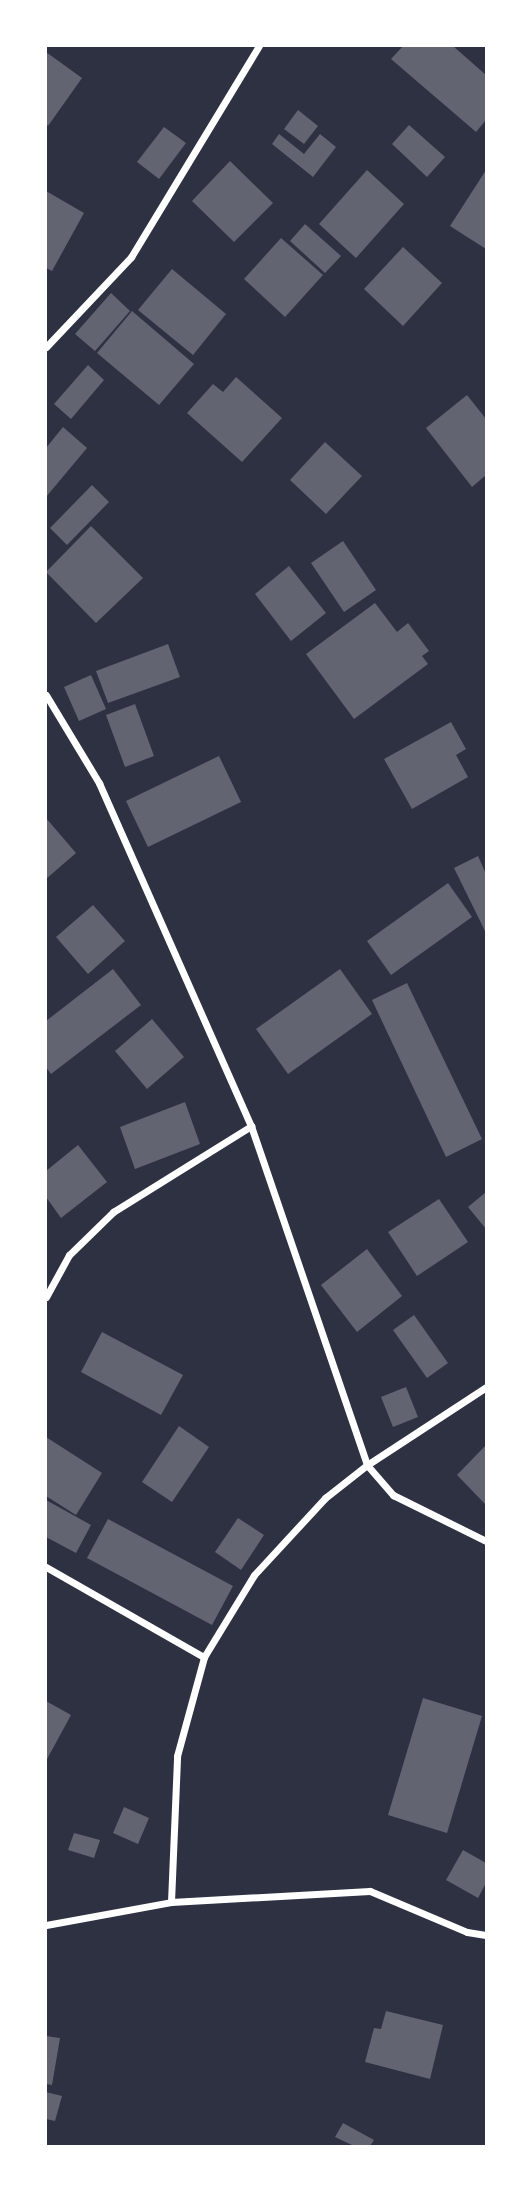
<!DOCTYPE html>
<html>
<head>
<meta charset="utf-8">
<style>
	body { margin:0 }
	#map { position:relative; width:532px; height:2192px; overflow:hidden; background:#2d3142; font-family:"Varela Round",sans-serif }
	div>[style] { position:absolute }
	.building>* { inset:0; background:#626471 }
	.minor>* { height:7px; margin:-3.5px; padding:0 3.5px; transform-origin:3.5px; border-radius:3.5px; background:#fff }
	span { translate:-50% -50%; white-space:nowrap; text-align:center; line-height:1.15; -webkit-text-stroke:5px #fff; paint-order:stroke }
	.frame { position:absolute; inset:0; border:47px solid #fff; pointer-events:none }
</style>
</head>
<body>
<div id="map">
	<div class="building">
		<i style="clip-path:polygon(403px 46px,453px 46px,486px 75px,486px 120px,476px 132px,391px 59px)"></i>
		<i style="clip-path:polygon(46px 52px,82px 78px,48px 126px,46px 124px)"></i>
		<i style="clip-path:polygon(298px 110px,318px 126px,304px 144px,284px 129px)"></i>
		<i style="clip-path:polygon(409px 125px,445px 157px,427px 177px,392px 144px)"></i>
		<i style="clip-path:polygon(164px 127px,186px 143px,159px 179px,137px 162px)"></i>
		<i style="clip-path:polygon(279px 134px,304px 154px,320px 134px,336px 147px,313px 177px,272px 144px)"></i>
		<i style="clip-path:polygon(230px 161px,273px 203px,234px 242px,192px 201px)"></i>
		<i style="clip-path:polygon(367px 170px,404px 204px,356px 258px,319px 224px)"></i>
		<i style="clip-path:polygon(486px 170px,486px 249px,450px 226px)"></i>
		<i style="clip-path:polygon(46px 191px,84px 213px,52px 271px,46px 268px)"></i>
		<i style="clip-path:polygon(305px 224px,341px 256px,325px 273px,290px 241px)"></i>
		<i style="clip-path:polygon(281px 238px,323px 275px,285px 317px,244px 279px)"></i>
		<i style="clip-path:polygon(403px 247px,442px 283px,403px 326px,364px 289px)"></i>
		<i style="clip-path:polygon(172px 269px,226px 314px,193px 355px,138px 310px)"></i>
		<i style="clip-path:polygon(111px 293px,130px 311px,95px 351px,75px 334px)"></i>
		<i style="clip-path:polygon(132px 311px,194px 364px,159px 405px,97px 353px)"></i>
		<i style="clip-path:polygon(88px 365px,104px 380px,71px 419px,54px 404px)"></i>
		<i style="clip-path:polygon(236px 377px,282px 418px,242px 462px,187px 413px,213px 384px,223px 392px)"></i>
		<i style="clip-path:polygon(467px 395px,486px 419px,486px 475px,472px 487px,426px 428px)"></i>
		<i style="clip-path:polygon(63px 427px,87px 448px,46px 497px,46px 448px)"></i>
		<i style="clip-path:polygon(325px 442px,362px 476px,326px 514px,290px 480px)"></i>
		<i style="clip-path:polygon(92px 485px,109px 502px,67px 545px,50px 528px)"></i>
		<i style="clip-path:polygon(91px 526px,143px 578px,96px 623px,46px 572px)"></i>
		<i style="clip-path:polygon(343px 541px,376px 590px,344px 612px,311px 563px)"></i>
		<i style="clip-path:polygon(289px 566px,326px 613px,291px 641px,255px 594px)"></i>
		<i style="clip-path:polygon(375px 603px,397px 632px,408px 623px,429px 651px,422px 656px,428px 664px,354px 719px,306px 654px)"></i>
		<i style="clip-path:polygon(168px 644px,180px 677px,108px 703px,96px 671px)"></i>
		<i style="clip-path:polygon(91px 675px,106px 709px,79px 721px,64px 687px)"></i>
		<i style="clip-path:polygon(135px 704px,154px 756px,125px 767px,106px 715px)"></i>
		<i style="clip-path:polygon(451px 722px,466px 749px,456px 755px,468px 777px,412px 809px,384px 759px)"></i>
		<i style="clip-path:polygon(219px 756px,241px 802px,148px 847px,126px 801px)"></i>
		<i style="clip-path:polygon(46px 818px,76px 853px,46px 879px)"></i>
		<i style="clip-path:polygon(478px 856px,486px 874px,486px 933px,454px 868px)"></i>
		<i style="clip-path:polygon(448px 883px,472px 917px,391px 975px,367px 941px)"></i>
		<i style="clip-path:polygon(93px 905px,125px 941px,88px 974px,56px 937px)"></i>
		<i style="clip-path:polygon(113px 969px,141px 1005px,51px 1074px,46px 1067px,46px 1021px)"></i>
		<i style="clip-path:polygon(340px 969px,372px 1014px,288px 1074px,256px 1029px)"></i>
		<i style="clip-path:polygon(407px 983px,482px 1139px,446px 1157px,372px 1000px)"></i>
		<i style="clip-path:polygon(152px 1019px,184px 1057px,147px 1089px,115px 1051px)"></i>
		<i style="clip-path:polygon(185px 1102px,200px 1144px,135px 1169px,120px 1127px)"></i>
		<i style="clip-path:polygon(78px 1145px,107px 1182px,61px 1218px,46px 1197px,46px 1171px)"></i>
		<i style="clip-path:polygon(486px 1192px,486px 1229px,468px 1207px)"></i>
		<i style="clip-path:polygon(439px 1199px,468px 1242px,417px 1276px,388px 1232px)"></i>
		<i style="clip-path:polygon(367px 1249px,402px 1296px,357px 1332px,321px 1285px)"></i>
		<i style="clip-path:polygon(414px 1315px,448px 1363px,427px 1378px,393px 1330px)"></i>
		<i style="clip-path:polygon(102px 1332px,183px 1375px,161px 1415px,81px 1372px)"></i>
		<i style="clip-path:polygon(406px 1387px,418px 1417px,393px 1427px,381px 1397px)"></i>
		<i style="clip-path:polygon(179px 1426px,209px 1447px,172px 1502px,142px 1482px)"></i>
		<i style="clip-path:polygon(46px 1437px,102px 1473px,76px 1515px,46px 1496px)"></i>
		<i style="clip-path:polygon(486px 1445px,486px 1505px,457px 1475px)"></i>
		<i style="clip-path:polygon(46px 1500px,91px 1525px,76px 1553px,46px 1537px)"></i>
		<i style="clip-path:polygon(238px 1518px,264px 1535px,241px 1570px,215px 1552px)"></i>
		<i style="clip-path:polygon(108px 1519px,233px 1586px,212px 1625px,87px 1558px)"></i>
		<i style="clip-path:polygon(423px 1698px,482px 1716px,447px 1833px,388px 1815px)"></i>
		<i style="clip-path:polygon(46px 1701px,71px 1715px,46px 1761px)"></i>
		<i style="clip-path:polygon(124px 1807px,149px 1818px,138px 1844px,113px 1833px)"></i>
		<i style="clip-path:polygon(74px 1833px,100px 1840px,94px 1858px,68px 1850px)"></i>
		<i style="clip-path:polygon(463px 1850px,486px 1863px,486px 1883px,478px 1898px,446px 1880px)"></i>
		<i style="clip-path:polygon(386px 2011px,443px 2025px,430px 2079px,365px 2062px,374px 2028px,381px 2029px)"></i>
		<i style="clip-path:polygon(46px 2036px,60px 2038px,52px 2085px,46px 2084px)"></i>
		<i style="clip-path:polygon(46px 2092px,62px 2096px,55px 2121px,46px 2119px)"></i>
		<i style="clip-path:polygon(343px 2123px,374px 2140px,370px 2146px,354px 2146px,335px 2137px)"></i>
	</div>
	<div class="minor">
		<i style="left:46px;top:347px;width:124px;rotate:-46.6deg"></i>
		<i style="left:131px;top:257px;width:247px;rotate:-58.8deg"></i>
		<i style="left:46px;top:695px;width:103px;rotate:58.9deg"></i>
		<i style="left:99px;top:783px;width:375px;rotate:66.1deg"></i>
		<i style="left:251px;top:1126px;width:358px;rotate:71.1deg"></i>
		<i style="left:367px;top:1465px;width:40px;rotate:49deg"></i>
		<i style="left:393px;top:1495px;width:104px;rotate:26.3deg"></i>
		<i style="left:46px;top:1297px;width:48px;rotate:-61.3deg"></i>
		<i style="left:69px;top:1255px;width:62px;rotate:-44.3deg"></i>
		<i style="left:113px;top:1212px;width:163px;rotate:-31.9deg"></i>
		<i style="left:46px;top:1567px;width:182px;rotate:29.7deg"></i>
		<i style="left:171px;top:1902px;width:146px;rotate:-87.6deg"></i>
		<i style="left:177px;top:1756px;width:103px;rotate:-74.7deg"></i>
		<i style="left:204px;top:1657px;width:96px;rotate:-58.6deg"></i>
		<i style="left:254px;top:1575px;width:105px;rotate:-47.3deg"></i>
		<i style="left:325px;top:1498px;width:53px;rotate:-38.2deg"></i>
		<i style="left:367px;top:1465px;width:142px;rotate:-33.2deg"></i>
		<i style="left:46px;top:1925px;width:127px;rotate:-10.4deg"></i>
		<i style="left:171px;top:1902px;width:199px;rotate:-3.2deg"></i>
		<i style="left:370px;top:1891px;width:105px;rotate:22.9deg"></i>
		<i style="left:467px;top:1932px;width:19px;rotate:9deg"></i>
	</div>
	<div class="frame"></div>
</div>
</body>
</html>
